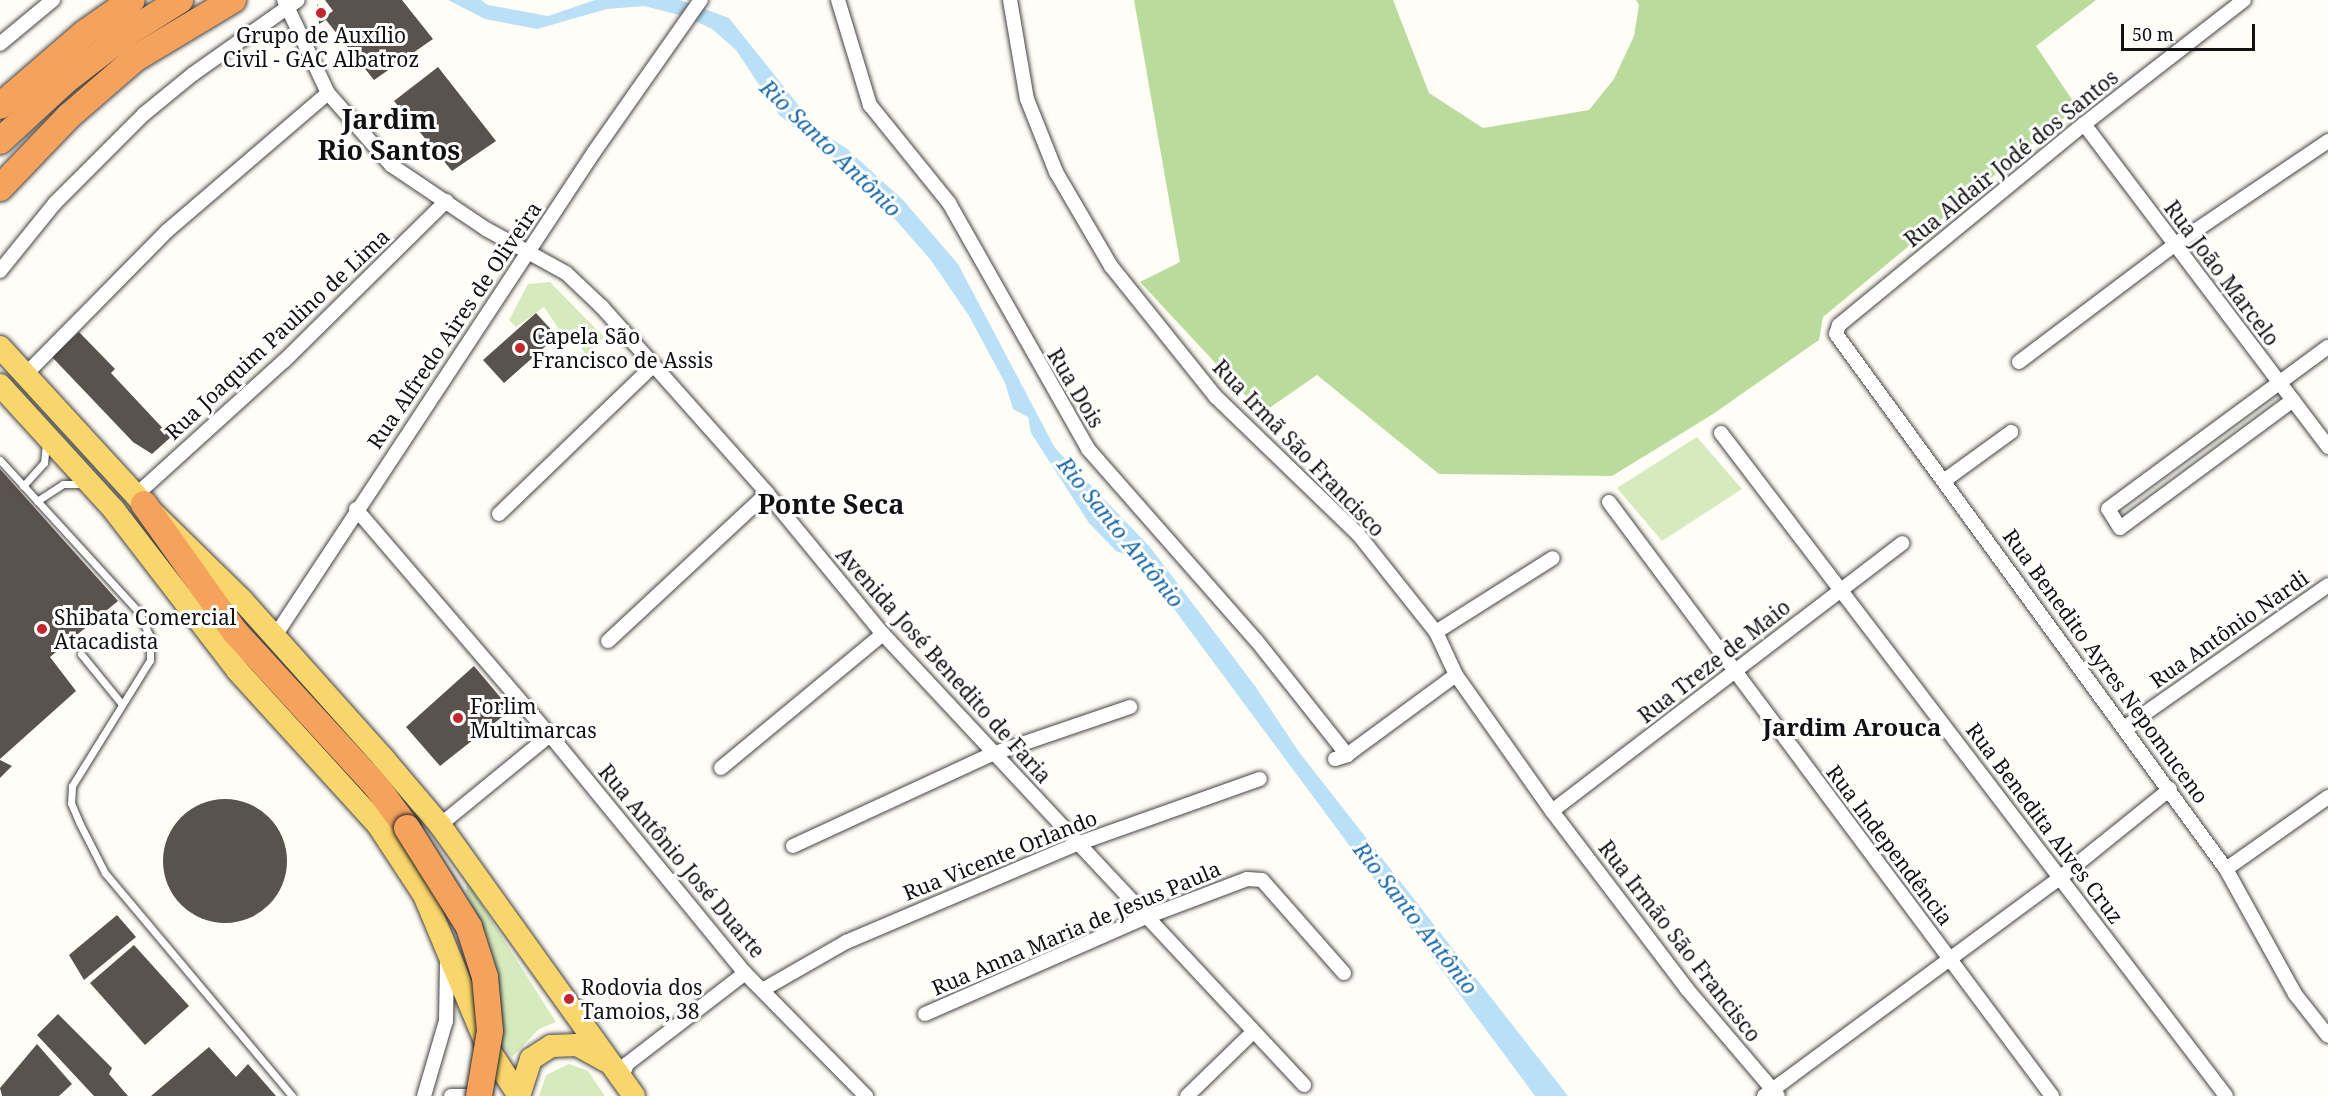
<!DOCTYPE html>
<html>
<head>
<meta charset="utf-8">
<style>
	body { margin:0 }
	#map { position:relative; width:2328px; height:1096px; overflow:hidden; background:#fffdf5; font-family:"Noto Serif",serif }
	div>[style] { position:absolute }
	.green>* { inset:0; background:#d5ebbd }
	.forest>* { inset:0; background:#b9dc9c }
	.water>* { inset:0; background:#b9e0f7 }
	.building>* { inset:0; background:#5a524d }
	.round { border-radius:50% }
	.roads { filter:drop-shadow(0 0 2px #444) drop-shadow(0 0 2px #444) }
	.lane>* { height:7px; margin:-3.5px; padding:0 3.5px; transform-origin:3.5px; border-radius:3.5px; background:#fff }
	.street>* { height:14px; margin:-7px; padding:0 7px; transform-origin:7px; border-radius:7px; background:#fff }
	.primary>* { height:22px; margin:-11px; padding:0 11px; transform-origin:11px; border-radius:11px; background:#f9d66b }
	.highway>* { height:26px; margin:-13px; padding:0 13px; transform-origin:13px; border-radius:13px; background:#f5a25d }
	.bridges { filter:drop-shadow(0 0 2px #222) drop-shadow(0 0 2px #222) }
	.highway-bridge>* { height:26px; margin:-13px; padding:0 13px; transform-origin:13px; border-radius:13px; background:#f5a25d }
	.dots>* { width:16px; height:16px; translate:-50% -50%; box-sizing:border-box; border:3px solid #fff; border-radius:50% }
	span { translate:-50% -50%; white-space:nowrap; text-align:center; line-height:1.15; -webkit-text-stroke:6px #fff; paint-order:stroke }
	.poi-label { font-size:21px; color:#111 }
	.left { translate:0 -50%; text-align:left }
	.street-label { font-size:21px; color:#111 }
	.water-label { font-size:22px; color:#1768a6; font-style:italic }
	.quarter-label { font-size:24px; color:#111; font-weight:700 }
	.district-label { font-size:27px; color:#111; font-weight:700 }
	.scale { position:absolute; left:2121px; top:24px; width:134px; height:27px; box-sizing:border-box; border:3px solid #111; border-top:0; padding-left:8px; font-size:18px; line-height:21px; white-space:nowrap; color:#111; -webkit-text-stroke:4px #fff; paint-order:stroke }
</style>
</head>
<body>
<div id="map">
	<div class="green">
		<i style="clip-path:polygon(550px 282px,604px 337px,586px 355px,571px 330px,564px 337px,544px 307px,516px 327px,509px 320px,528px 284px)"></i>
		<i style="clip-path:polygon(1697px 437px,1742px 489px,1662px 541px,1617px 488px)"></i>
		<i style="clip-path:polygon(467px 882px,556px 1022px,539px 1029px,512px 1057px,502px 1044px,498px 971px,489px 940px,466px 892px)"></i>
		<i style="clip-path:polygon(569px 1064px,588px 1071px,605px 1096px,539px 1096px,546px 1075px)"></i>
	</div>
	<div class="forest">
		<i style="clip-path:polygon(1134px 0,1393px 0,1429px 93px,1483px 128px,1589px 110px,1614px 79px,1634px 36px,1639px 5px,1636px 0,2096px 0,2036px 46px,2077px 107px,1823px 317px,1819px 340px,1713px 414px,1612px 476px,1439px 474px,1317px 375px,1262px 413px,1140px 282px,1180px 262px)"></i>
	</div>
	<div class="water">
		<i style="clip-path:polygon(448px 0,481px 0,488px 5px,548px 16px,595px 0,680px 0,729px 18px,819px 131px,846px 148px,903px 200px,958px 264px,1055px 448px,1150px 547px,1255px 686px,1299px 752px,1568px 1096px,1535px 1096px,1137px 559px,1116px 551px,1089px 523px,1031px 433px,1028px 417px,1013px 409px,1005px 383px,969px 316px,930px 259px,863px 183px,779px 115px,736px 50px,712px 29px,687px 17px,644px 6px,607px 9px,537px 29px,485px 19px)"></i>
	</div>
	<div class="building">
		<i style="clip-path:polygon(325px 0,402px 0,433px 39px,374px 80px,326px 20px,319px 24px,317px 4px,326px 16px,333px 11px)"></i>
		<i style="clip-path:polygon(438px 67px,496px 141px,452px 171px,394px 101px)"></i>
		<i style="clip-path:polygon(536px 313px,557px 336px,504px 383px,483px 360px)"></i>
		<i style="clip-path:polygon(79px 332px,115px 369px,111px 373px,171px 437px,152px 454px,133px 442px,52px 357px)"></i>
		<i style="clip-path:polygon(0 469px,118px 601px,50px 657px,76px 691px,0 759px)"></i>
		<i style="clip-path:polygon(474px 666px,511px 710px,440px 766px,406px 727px)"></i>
		<i style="clip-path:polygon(0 760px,12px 766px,0 778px)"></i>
		<i class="round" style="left:163px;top:799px;width:124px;height:124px"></i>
		<i style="clip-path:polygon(117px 915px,136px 937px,84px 980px,69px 955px)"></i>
		<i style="clip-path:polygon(134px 945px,189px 1006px,145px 1045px,90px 983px)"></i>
		<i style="clip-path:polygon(58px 1014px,112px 1068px,109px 1074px,128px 1096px,94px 1096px,37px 1035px)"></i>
		<i style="clip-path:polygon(37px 1044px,72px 1084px,59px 1096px,2px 1096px,0 1088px)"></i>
		<i style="clip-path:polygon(209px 1047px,236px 1077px,248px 1064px,276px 1096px,151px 1096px)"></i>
	</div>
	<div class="roads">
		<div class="lane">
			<i style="left:0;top:460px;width:205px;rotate:47.6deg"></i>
			<i style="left:138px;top:611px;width:29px;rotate:65deg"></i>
			<i style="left:150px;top:637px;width:23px;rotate:90deg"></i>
			<i style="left:150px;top:660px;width:148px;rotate:121.8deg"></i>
			<i style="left:72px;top:786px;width:17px;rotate:93deg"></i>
			<i style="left:71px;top:803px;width:23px;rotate:67deg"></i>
			<i style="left:80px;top:824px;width:55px;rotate:63deg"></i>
			<i style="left:105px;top:873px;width:291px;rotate:50deg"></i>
			<i style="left:23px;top:486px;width:31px;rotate:-48deg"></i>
			<i style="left:44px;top:463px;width:18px;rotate:-84deg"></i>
			<i style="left:37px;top:501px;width:31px;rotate:-33deg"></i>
			<i style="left:63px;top:484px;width:21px"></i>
			<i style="left:81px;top:654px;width:63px;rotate:50.8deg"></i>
		</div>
		<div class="street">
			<i style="left:284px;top:0;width:103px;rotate:64.7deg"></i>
			<i style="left:328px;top:93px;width:96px;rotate:48.8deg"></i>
			<i style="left:391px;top:165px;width:115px;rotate:34deg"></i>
			<i style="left:486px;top:229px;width:91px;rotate:28.8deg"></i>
			<i style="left:566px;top:273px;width:50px;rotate:43.4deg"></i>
			<i style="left:602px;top:307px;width:249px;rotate:48.4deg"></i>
			<i style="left:767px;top:493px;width:183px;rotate:50.6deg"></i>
			<i style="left:883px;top:634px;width:617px;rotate:46.97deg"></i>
			<i style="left:838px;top:0;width:110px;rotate:73.1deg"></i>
			<i style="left:870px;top:105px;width:126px;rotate:51.1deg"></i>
			<i style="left:949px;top:203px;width:283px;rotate:60.5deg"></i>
			<i style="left:1088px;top:449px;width:254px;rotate:48.7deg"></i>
			<i style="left:1256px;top:640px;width:147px;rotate:51.6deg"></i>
			<i style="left:1010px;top:0;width:100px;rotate:80.3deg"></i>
			<i style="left:1027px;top:99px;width:79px;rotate:68.3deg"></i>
			<i style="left:1056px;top:172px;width:109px;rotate:59.7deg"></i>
			<i style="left:1111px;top:266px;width:168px;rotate:51.3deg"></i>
			<i style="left:1216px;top:397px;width:197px;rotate:44deg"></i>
			<i style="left:1358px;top:534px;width:125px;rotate:51.5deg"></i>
			<i style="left:1436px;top:632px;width:47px;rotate:65.1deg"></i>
			<i style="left:1456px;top:675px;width:166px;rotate:54.8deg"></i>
			<i style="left:1552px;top:811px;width:223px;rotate:52.8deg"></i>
			<i style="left:1687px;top:989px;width:140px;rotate:49.6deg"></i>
			<i style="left:2244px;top:0;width:202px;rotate:142.2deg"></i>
			<i style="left:2084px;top:124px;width:317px;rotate:140.6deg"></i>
			<i style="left:1839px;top:325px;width:9px;rotate:108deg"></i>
			<i style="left:1836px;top:334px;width:662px;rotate:53.91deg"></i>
			<i style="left:2226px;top:869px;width:143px;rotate:61.1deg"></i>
			<i style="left:2295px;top:994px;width:53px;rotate:51.8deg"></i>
			<i style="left:0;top:44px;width:69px;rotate:-39.7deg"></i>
			<i style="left:2084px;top:124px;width:405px;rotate:52.9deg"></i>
			<i style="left:0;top:271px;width:87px;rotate:-51deg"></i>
			<i style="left:55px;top:203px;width:126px;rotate:-45deg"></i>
			<i style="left:144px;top:114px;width:63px;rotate:-39.2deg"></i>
			<i style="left:193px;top:74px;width:128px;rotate:-35.2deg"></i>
			<i style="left:2019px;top:362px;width:194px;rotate:-37deg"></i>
			<i style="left:2174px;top:245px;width:186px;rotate:-34deg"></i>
			<i style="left:26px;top:374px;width:201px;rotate:-45.4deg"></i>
			<i style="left:167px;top:231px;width:212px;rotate:-40.6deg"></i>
			<i style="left:2293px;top:400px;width:215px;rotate:143.5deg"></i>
			<i style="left:2120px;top:528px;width:22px;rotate:-122deg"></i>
			<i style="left:2108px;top:509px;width:273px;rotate:-36.4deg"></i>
			<i style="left:1721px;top:433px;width:833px;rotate:52.7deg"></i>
			<i style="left:1945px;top:480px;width:82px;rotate:-36deg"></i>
			<i style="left:136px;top:495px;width:200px;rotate:-42.2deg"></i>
			<i style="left:284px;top:361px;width:228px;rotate:-44.6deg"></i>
			<i style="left:1609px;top:502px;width:741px;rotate:53.28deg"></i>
			<i style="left:356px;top:509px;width:298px;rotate:49.4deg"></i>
			<i style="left:550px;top:735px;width:308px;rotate:50.7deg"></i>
			<i style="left:745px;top:973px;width:173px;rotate:45.5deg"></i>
			<i style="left:499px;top:514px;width:212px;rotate:-43.9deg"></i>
			<i style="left:1436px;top:632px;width:138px;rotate:-32.3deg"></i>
			<i style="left:275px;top:636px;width:580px;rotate:-56.61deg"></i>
			<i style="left:594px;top:152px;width:186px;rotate:-54.9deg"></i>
			<i style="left:608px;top:641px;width:217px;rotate:-42.9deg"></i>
			<i style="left:2124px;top:728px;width:249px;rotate:-35deg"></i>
			<i style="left:1335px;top:759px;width:13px;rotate:-18deg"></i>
			<i style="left:1347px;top:755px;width:135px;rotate:-36.3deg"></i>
			<i style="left:721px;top:768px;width:210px;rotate:-39.6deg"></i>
			<i style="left:1552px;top:811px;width:441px;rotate:-37.4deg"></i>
			<i style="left:440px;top:825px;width:142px;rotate:-39.3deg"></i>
			<i style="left:793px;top:846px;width:219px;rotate:-24.8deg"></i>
			<i style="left:992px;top:754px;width:146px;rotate:-18.8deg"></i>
			<i style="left:2226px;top:869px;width:125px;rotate:-35.2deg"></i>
			<i style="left:764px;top:989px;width:95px;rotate:-29.8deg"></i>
			<i style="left:846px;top:942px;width:251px;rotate:-23deg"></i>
			<i style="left:1077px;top:844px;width:194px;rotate:-19.6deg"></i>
			<i style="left:925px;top:1014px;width:239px;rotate:-23.7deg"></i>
			<i style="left:1144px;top:918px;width:110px;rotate:-20.7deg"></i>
			<i style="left:1247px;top:879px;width:15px;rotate:4deg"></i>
			<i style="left:1262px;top:880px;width:124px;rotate:48.6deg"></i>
			<i style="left:622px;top:1077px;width:14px;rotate:-69deg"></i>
			<i style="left:627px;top:1064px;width:149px;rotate:-37.6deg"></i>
			<i style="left:424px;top:1096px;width:78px;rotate:-73.7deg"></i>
			<i style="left:446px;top:1021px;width:57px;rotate:-89deg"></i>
			<i style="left:451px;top:1096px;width:16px"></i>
			<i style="left:1187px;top:1096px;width:91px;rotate:-44.1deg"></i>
			<i style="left:1764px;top:1096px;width:369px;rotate:-36.4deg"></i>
			<i style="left:2061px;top:877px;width:140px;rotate:-38.9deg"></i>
		</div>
		<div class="primary">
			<i style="left:0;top:347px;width:213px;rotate:47.5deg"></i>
			<i style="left:144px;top:504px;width:137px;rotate:44.4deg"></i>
			<i style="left:242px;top:600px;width:213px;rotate:48.2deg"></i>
			<i style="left:384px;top:759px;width:87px;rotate:49.7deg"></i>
			<i style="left:440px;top:825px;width:333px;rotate:54.4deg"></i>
			<i style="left:0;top:385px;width:169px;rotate:47.6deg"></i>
			<i style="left:114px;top:510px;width:202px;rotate:52.4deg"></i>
			<i style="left:237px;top:670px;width:210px;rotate:47.7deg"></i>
			<i style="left:378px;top:825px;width:84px;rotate:56.7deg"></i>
			<i style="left:424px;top:895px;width:166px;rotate:67.3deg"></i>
			<i style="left:488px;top:1048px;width:57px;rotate:57.1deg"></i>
			<i style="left:519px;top:1096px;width:39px;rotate:-72deg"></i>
			<i style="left:531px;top:1059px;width:24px;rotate:-33deg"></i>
			<i style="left:551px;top:1046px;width:26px;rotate:-2deg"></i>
			<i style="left:577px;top:1045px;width:33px;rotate:29deg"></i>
		</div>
		<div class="highway">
			<i style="left:0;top:106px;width:112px;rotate:-40.7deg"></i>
			<i style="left:85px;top:33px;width:57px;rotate:-35.1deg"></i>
			<i style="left:0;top:141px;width:88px;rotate:-42.7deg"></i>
			<i style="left:65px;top:81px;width:77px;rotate:-37.6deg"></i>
			<i style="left:126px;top:34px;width:64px;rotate:-32.2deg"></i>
			<i style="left:0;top:188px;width:100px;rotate:-46.2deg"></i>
			<i style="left:69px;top:116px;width:89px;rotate:-40.9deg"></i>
			<i style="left:136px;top:58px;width:113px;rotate:-30.9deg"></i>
			<i style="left:144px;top:504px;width:157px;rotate:54.6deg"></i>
			<i style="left:235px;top:632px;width:210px;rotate:47.5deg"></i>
			<i style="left:377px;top:787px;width:51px;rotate:53.8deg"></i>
		</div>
	</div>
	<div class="bridges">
		<div class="highway-bridge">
			<i style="left:407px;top:828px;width:117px;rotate:57.9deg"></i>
			<i style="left:469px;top:927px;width:52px;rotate:72.3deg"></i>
			<i style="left:485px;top:977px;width:54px;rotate:84.7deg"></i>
			<i style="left:490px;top:1031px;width:66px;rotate:99.6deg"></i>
		</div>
	</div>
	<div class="dots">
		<i style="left:321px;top:13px;background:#c4262e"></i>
		<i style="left:520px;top:348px;background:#c4262e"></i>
		<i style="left:42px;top:629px;background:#c4262e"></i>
		<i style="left:458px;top:718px;background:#c4262e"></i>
		<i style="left:569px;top:999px;background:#c4262e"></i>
	</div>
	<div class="poi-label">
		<span style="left:321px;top:47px">Grupo de Auxílio<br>Civil - GAC Albatroz</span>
		<span class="left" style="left:532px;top:348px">Capela São<br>Francisco de Assis</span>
		<span class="left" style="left:54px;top:629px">Shibata Comercial<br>Atacadista</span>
		<span class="left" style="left:470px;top:718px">Forlim<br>Multimarcas</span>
		<span class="left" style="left:581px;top:999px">Rodovia dos<br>Tamoios, 38</span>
	</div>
	<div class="street-label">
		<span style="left:2011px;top:158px;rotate:-39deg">Rua Aldair Jodé dos Santos</span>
		<span style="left:2222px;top:273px;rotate:53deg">Rua João Marcelo</span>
		<span style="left:454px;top:325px;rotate:-56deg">Rua Alfredo Aires de Oliveira</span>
		<span style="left:277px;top:334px;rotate:-43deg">Rua Joaquim Paulino de Lima</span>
		<span style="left:1076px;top:388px;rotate:59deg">Rua Dois</span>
		<span style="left:1299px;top:448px;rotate:46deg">Rua Irmã São Francisco</span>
		<span style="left:2229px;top:629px;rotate:-35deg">Rua Antônio Nardi</span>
		<span style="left:1714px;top:661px;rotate:-38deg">Rua Treze de Maio</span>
		<span style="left:944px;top:665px;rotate:48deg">Avenida José Benedito de Faria</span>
		<span style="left:2106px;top:666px;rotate:54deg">Rua Benedito Ayres Nepomuceno</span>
		<span style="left:2045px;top:823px;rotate:53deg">Rua Benedita Alves Cruz</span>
		<span style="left:1890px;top:845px;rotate:53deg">Rua Independência</span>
		<span style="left:1000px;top:855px;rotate:-22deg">Rua Vicente Orlando</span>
		<span style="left:682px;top:861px;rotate:50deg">Rua Antônio José Duarte</span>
		<span style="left:1076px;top:928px;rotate:-23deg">Rua Anna Maria de Jesus Paula</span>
		<span style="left:1680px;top:941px;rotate:52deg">Rua Irmão São Francisco</span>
	</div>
	<div class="water-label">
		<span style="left:831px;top:148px;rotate:44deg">Rio Santo Antônio</span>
		<span style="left:1121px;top:532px;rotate:51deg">Rio Santo Antônio</span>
		<span style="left:1416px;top:918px;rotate:52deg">Rio Santo Antônio</span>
	</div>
	<div class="quarter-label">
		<span style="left:1852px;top:727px">Jardim Arouca</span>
	</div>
	<div class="district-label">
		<span style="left:389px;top:134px">Jardim<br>Rio Santos</span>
		<span style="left:831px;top:504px">Ponte Seca</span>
	</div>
	<div class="scale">50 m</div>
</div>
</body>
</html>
